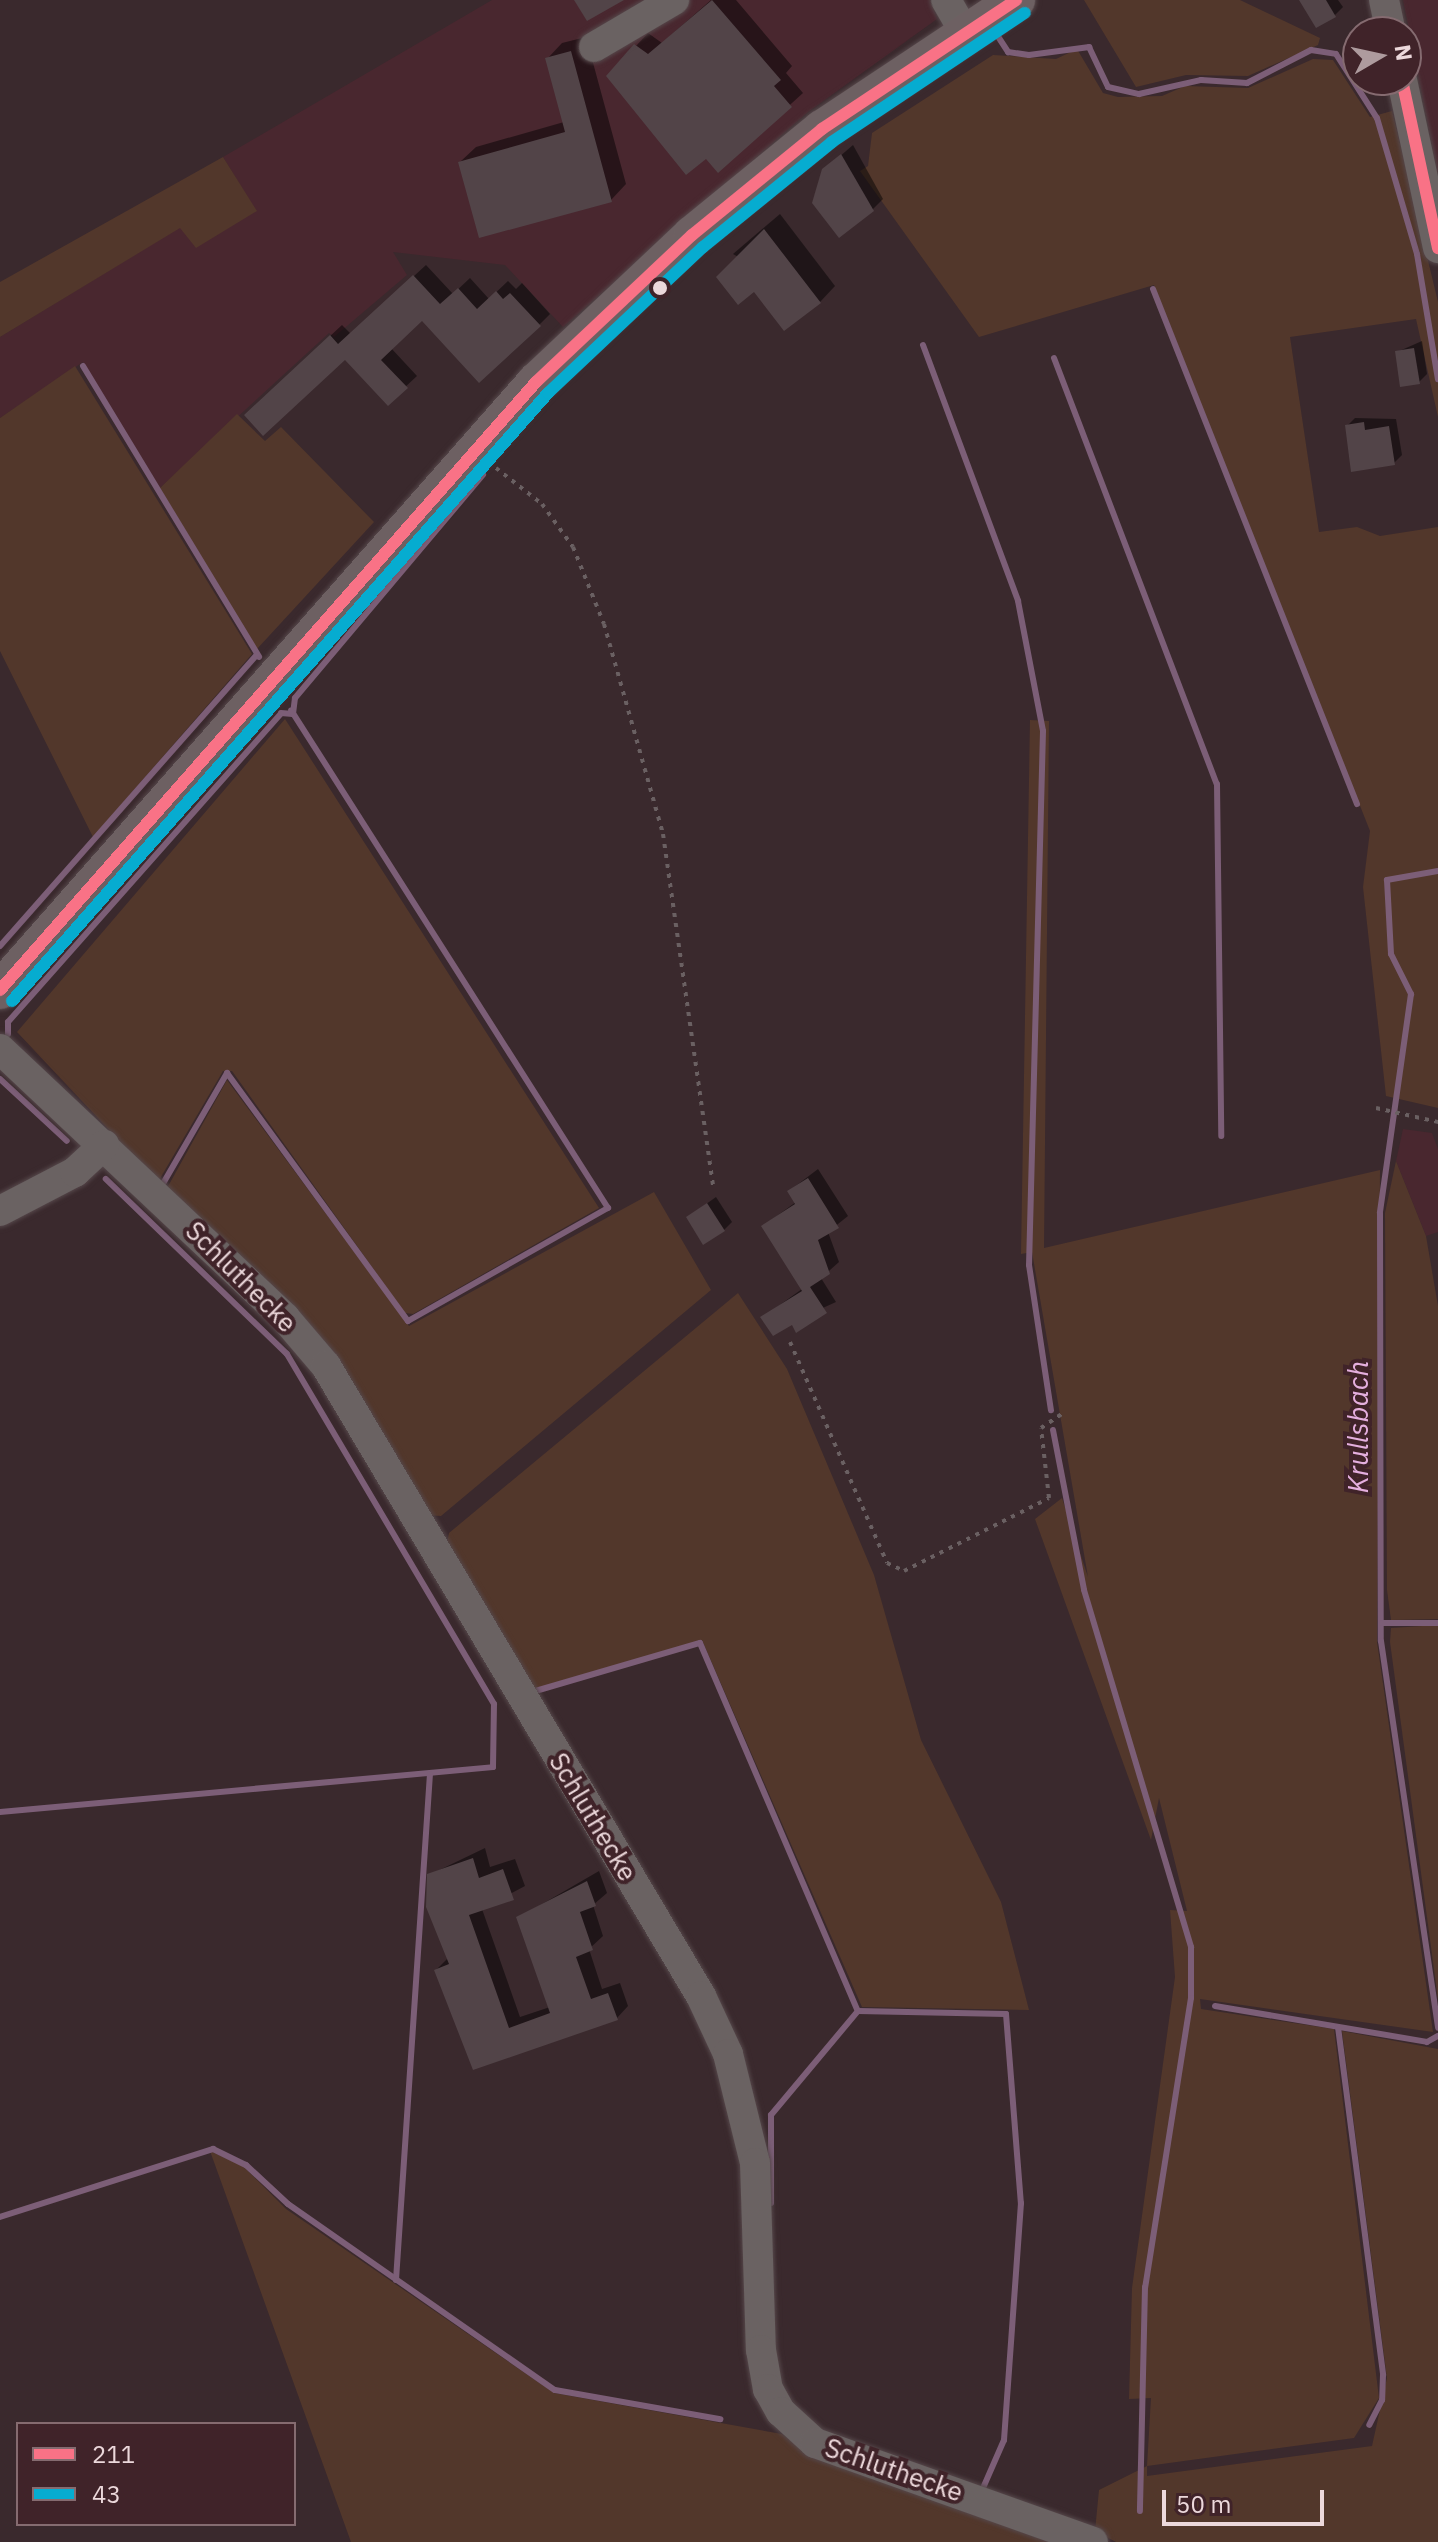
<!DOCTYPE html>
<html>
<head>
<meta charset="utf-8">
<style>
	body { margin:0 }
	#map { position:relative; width:1438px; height:2542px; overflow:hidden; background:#3a292d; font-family:"IBM Plex Sans",sans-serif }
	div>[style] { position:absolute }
	.built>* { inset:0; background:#49272f }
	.green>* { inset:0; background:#52372b }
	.shadow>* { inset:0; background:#0007 }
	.stream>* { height:6px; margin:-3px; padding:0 3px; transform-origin:3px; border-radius:3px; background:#7c5e77 }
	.building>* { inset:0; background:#524448 }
	.path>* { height:4px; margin-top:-2px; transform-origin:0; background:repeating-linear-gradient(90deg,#6a6062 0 4px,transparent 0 10px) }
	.roads { filter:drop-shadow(0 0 2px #55474a) drop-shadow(0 0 2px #55474a) }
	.minor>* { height:30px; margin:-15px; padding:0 15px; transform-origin:15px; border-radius:15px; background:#6a6262 }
	.major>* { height:38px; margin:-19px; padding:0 19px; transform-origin:19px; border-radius:19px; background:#6d6062 }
	.bus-1>* { height:12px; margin:-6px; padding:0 6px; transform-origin:6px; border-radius:6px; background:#f97286 }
	.bus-2>* { height:12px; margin:-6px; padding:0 6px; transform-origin:6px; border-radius:6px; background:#06acd0 }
	.dots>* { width:22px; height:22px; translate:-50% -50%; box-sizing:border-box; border:4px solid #402329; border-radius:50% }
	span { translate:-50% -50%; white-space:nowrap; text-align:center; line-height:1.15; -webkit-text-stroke:8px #402329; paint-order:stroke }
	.street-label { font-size:26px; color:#ecd8db }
	.water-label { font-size:28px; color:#e4afde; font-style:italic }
	.legend { position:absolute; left:16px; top:2422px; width:280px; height:104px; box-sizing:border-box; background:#402329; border:2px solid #856b70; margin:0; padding:10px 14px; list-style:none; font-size:24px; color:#ecd8db }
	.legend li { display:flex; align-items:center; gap:16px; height:40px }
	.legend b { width:40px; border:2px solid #856b70 }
	.north { position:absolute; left:1342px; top:16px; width:80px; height:80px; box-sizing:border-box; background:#402329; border:2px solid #856b70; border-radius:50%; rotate:81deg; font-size:22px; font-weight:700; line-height:32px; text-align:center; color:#ecd8db }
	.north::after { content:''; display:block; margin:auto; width:28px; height:36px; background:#ae9b9e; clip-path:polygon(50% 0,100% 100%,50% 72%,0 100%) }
	.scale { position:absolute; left:1162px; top:2490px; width:162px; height:36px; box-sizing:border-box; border:4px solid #ecd8db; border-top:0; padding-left:10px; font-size:24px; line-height:28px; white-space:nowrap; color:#ecd8db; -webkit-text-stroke:6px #402329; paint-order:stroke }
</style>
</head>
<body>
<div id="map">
	<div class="built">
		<i style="clip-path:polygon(492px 0,930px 0,937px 19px,808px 112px,563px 327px,505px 265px,393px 252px,407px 275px,334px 337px,329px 333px,160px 488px,83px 362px,0 418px,0 337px,180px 227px,256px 211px,223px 157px)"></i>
		<i style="clip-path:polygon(1403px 0,1438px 0,1438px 174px)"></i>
		<i style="clip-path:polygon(1403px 1129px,1432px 1133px,1438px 1149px,1438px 1232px,1426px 1236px,1396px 1161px)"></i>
	</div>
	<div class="green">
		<i style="clip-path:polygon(1084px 0,1240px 0,1320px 38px,1318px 45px,1248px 76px,1186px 75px,1136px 87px)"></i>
		<i style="clip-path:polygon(1077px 49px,1103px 93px,1118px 97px,1162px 96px,1185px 86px,1248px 88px,1313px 59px,1333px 60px,1370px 117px,1392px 111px,1438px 302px,1438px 417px,1416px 319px,1290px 337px,1319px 532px,1357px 527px,1380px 536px,1438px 527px,1438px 1108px,1386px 1096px,1363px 887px,1370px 831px,1154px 285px,979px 337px,860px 171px,868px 166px,872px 133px,993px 55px,1056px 59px)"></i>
		<i style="clip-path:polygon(223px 157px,257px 211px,196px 248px,180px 228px,0 337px,0 282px)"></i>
		<i style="clip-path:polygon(75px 366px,252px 654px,93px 837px,0 651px,0 418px)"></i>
		<i style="clip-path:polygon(237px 414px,265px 441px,281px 427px,374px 522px,257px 649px,160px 488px)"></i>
		<i style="clip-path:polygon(285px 719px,599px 1208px,413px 1314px,405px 1313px,232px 1071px,223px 1071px,158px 1182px,17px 1032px)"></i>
		<i style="clip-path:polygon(1030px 720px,1049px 721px,1044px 1248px,1380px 1170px,1377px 1642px,1433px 2032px,1200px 1999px,1201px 2009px,1334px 2029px,1379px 2398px,1354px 2438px,1147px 2466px,1147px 2476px,1372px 2446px,1387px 2378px,1342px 2031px,1438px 2049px,1438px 2542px,1116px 2542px,1095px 2531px,1099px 2490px,1147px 2466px,1151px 2398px,1129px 2399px,1132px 2288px,1175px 1977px,1170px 1910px,1187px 1911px,1159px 1798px,1151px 1840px,1035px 1519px,1062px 1498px,1088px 1577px,1032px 1252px,1021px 1254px)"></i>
		<i style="clip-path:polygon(227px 1080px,409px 1326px,654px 1192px,711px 1290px,441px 1516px,423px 1515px,334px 1366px,166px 1190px)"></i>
		<i style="clip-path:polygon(1396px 1161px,1426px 1236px,1438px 1306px,1438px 1619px,1391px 1620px,1387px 1590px,1385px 1213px)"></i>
		<i style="clip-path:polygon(738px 1293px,787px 1369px,874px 1575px,921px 1740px,1001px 1902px,1029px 2010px,862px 2007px,702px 1640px,530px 1690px,446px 1547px,449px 1533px)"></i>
		<i style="clip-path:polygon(1438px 1625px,1438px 1999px,1390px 1642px,1391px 1628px)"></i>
		<i style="clip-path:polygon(210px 2151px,243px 2166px,286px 2209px,554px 2393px,782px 2434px,812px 2456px,1068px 2542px,351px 2542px)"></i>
	</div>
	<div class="shadow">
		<i style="clip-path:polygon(711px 0,736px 0,792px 66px,786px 73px,803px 93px,718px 170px,636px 46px,648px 33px,662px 43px)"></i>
		<i style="clip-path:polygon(1302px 0,1338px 0,1343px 7px,1335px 15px)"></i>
		<i style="clip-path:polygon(586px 37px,626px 184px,611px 200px,460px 162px,476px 147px,564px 122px,547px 59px,562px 43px)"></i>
		<i style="clip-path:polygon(853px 145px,883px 199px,872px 210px,824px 170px)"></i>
		<i style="clip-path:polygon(780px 214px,835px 286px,820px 302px,733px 254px)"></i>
		<i style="clip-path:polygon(426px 265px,453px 294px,470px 278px,489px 299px,508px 281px,516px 289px,522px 283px,550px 314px,539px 325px,422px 319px,391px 348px,417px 376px,388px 403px,345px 357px,257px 404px,342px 325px,351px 334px)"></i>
		<i style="clip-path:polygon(1422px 341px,1427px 374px,1419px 382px,1397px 352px)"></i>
		<i style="clip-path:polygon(1355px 418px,1396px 419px,1402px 455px,1394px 463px,1347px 426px)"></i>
		<i style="clip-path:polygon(818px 1169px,848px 1216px,828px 1232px,839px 1262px,821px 1278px,836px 1302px,792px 1322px,763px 1317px,802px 1289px,763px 1226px,796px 1202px,789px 1191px)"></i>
		<i style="clip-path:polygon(716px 1197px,732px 1222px,724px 1230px,688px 1217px)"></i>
		<i style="clip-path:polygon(485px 1848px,490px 1867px,515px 1859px,525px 1886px,482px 1909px,520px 2017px,550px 2007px,518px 1918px,599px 1871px,607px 1893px,593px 1905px,603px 1936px,589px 1949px,602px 1989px,620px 1983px,628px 2006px,617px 2018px,474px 2068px,436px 1970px,449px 1957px,429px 1875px)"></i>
	</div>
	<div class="stream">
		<i style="left:999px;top:38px;width:17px;rotate:57deg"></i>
		<i style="left:1008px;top:52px;width:21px;rotate:8deg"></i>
		<i style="left:1029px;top:55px;width:61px;rotate:-7.6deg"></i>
		<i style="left:1089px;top:47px;width:44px;rotate:64.6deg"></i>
		<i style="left:1108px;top:87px;width:32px;rotate:13deg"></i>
		<i style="left:1139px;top:94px;width:64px;rotate:-12.7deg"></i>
		<i style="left:1201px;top:80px;width:46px;rotate:3.7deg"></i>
		<i style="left:1247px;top:83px;width:72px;rotate:-27.3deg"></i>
		<i style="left:1311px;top:50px;width:25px;rotate:9deg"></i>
		<i style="left:1336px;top:54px;width:76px;rotate:57.4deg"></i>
		<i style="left:1377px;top:118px;width:142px;rotate:73.6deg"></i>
		<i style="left:1417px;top:254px;width:127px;rotate:80.5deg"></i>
		<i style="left:1153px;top:289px;width:554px;rotate:68.39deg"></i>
		<i style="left:923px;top:345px;width:273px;rotate:69.6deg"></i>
		<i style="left:1018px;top:601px;width:132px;rotate:79.1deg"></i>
		<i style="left:1043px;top:731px;width:534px;rotate:91.5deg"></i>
		<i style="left:1029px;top:1265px;width:147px;rotate:81.4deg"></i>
		<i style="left:1054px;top:358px;width:456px;rotate:69.1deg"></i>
		<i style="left:1217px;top:784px;width:352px;rotate:89.3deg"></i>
		<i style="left:83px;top:366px;width:340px;rotate:58.8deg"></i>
		<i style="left:1438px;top:871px;width:52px;rotate:170deg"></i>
		<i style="left:1387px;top:880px;width:74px;rotate:86.9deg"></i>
		<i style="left:1391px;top:954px;width:45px;rotate:63.4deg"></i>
		<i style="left:1411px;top:994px;width:221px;rotate:98.1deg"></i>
		<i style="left:1380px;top:1213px;width:428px;rotate:89.9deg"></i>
		<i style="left:1381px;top:1641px;width:391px;rotate:81.6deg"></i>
		<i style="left:0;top:946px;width:388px;rotate:-48.6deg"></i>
		<i style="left:8px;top:1034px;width:12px;rotate:-90deg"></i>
		<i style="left:8px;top:1022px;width:412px;rotate:-48.5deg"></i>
		<i style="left:281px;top:713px;width:12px;rotate:5deg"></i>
		<i style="left:293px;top:714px;width:16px;rotate:-83deg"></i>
		<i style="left:295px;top:698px;width:292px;rotate:-49.9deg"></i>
		<i style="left:0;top:1079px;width:91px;rotate:42.8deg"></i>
		<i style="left:161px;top:1187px;width:132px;rotate:-59.9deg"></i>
		<i style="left:227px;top:1073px;width:307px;rotate:53.9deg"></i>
		<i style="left:408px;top:1321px;width:230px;rotate:-29.5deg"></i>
		<i style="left:608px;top:1208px;width:590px;rotate:-122.48deg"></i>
		<i style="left:1053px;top:1430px;width:163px;rotate:79deg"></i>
		<i style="left:1084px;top:1590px;width:373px;rotate:73.3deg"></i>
		<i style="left:1191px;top:1947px;width:51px;rotate:90deg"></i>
		<i style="left:1191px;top:1998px;width:293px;rotate:99deg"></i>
		<i style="left:1145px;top:2287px;width:224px;rotate:91.3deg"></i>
		<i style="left:1382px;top:1623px;width:56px"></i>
		<i style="left:532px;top:1692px;width:175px;rotate:-16.3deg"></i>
		<i style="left:700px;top:1643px;width:400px;rotate:66.8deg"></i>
		<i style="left:0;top:1812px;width:495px;rotate:-5.2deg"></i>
		<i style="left:493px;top:1767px;width:63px;rotate:-89.1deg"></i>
		<i style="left:494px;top:1704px;width:407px;rotate:-120.6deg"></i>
		<i style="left:287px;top:1354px;width:252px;rotate:-136deg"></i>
		<i style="left:1215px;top:2006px;width:215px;rotate:9.6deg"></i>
		<i style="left:1427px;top:2042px;width:13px;rotate:-29deg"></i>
		<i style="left:858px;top:2011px;width:148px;rotate:1.2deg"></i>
		<i style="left:1006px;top:2014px;width:190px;rotate:85.5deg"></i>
		<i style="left:1021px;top:2203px;width:238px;rotate:94.1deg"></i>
		<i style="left:1004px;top:2440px;width:52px;rotate:113.6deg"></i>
		<i style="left:1338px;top:2027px;width:351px;rotate:82.6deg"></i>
		<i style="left:1383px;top:2375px;width:25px;rotate:92deg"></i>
		<i style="left:1382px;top:2400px;width:28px;rotate:117deg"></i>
		<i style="left:771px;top:2203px;width:88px;rotate:-90deg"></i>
		<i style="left:771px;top:2115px;width:136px;rotate:-50.1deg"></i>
		<i style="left:0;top:2217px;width:224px;rotate:-17.7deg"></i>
		<i style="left:213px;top:2149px;width:37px;rotate:26deg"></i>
		<i style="left:246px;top:2165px;width:57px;rotate:42.9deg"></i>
		<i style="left:288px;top:2204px;width:325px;rotate:34.9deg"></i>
		<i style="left:555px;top:2390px;width:168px;rotate:10deg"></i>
		<i style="left:396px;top:2280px;width:507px;rotate:-86.16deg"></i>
	</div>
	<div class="building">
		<i style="clip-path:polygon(574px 0,624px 0,587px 21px)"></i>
		<i style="clip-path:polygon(712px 0,781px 80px,774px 86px,792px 107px,718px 173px,706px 159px,686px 175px,606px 76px,634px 44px,648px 54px)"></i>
		<i style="clip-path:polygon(1299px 0,1326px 0,1336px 17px,1316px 28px)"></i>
		<i style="clip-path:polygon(571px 51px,612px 202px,479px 238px,458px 162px,565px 132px,545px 58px)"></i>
		<i style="clip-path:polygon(841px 154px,874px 211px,839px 238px,812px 203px,822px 169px)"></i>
		<i style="clip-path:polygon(764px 229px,821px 303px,784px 331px,754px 292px,738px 305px,716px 277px)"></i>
		<i style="clip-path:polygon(413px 275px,440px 304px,458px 288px,477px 309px,496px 291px,503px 299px,510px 293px,541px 326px,479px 383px,422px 321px,381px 360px,408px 388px,388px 406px,345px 360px,263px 436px,244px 415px,330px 335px,338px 344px)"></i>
		<i style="clip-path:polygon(1414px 348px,1420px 384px,1400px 387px,1395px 351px)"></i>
		<i style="clip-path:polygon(1364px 422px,1365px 430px,1389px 426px,1395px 465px,1351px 472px,1345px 425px)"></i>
		<i style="clip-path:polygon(808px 1178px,839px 1228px,818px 1240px,830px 1274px,810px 1287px,827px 1313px,796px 1333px,792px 1325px,773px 1336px,760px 1317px,802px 1291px,761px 1226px,795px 1204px,787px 1191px)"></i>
		<i style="clip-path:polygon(707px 1203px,725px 1231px,703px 1245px,686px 1217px)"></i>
		<i style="clip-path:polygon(473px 1858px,479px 1878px,503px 1869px,514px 1900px,469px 1915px,509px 2028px,550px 2013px,516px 1917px,587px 1881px,596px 1906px,580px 1912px,593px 1950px,576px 1957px,591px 1999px,608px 1993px,618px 2020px,473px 2070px,434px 1970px,449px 1964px,426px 1907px,427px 1874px)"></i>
	</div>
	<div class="path">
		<i style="left:496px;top:468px;width:58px;rotate:38deg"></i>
		<i style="left:542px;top:504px;width:53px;rotate:54.2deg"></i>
		<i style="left:573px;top:547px;width:83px;rotate:68.1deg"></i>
		<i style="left:604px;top:624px;width:218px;rotate:74.3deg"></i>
		<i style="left:663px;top:834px;width:356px;rotate:81.9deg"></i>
		<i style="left:1376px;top:1108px;width:64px;rotate:12.7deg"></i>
		<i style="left:790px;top:1342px;width:241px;rotate:66.3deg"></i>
		<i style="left:887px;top:1563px;width:19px;rotate:25deg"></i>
		<i style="left:904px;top:1571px;width:162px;rotate:-26.7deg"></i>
		<i style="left:1049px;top:1498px;width:70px;rotate:-96.5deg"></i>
		<i style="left:1041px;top:1428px;width:25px;rotate:-34deg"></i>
	</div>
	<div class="roads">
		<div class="minor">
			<i style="left:946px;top:0;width:36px;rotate:60deg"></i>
			<i style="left:1384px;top:0;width:33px;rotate:78deg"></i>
			<i style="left:594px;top:47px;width:93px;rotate:-30.4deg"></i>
			<i style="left:1402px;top:80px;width:172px;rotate:77.9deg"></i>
			<i style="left:0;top:1049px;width:392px;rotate:43.3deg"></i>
			<i style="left:285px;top:1318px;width:63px;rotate:49.5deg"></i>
			<i style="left:326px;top:1366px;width:733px;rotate:59.24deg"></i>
			<i style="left:701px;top:1996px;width:64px;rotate:65deg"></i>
			<i style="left:728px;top:2054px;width:112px;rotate:76.1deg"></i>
			<i style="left:755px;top:2163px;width:187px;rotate:88.2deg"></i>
			<i style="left:761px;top:2350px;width:40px;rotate:80deg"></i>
			<i style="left:768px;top:2389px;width:26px;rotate:61deg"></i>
			<i style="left:781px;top:2412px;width:46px;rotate:42.4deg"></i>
			<i style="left:815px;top:2443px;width:295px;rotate:19.6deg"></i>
			<i style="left:0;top:1211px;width:85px;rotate:-27.5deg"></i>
			<i style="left:75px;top:1172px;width:40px;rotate:-43deg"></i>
		</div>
		<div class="major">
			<i style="left:0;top:990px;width:811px;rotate:-48.6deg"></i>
			<i style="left:536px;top:382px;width:214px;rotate:-43.3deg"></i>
			<i style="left:692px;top:235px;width:168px;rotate:-39.2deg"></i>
			<i style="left:822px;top:129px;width:233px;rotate:-33.6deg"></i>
		</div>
	</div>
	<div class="bus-1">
		<i style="left:1402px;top:80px;width:172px;rotate:77.9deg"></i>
		<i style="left:0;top:990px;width:811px;rotate:-48.6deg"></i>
		<i style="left:536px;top:382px;width:214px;rotate:-43.3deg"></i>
		<i style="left:692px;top:235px;width:168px;rotate:-39.2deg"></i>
		<i style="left:822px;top:129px;width:233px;rotate:-33.6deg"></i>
	</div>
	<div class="bus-2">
		<i style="left:12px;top:1001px;width:811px;rotate:-48.6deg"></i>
		<i style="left:548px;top:393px;width:213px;rotate:-43.3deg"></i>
		<i style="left:703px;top:247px;width:166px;rotate:-39.1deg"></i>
		<i style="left:832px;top:142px;width:232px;rotate:-33.8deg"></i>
	</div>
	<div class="dots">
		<i style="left:660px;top:288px;background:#ecd8db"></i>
	</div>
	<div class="street-label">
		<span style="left:241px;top:1277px;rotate:45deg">Schluthecke</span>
		<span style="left:593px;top:1817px;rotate:59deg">Schluthecke</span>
		<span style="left:894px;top:2470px;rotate:19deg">Schluthecke</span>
	</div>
	<div class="water-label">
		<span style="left:1358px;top:1427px;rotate:-90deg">Krullsbach</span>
	</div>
	<ul class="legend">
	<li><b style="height:10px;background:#f97286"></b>211</li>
	<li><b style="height:10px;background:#06acd0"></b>43</li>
	</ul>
	<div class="north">N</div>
	<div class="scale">50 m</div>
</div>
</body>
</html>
